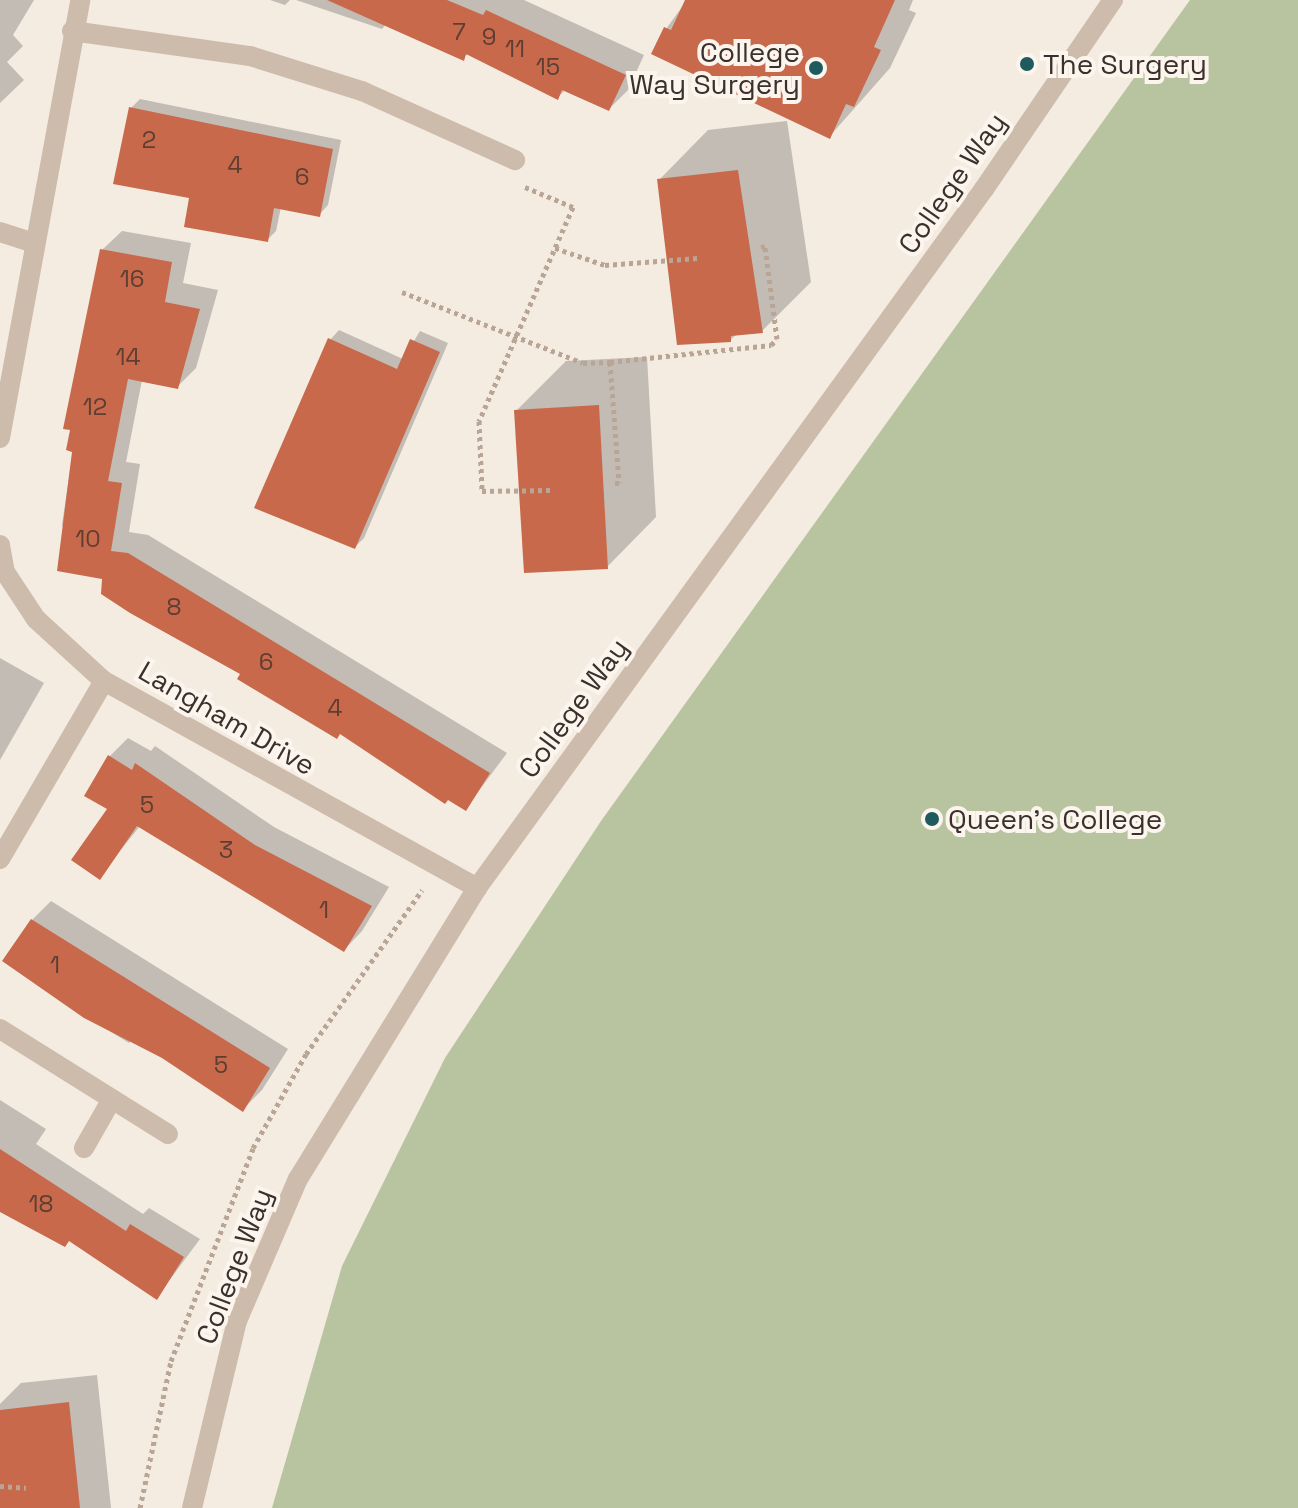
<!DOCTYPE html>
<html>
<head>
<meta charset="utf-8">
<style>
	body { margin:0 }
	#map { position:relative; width:1298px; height:1508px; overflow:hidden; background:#f4ebe1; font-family:"Space Grotesk",sans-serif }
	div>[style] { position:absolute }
	.green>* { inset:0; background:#b8c4a0 }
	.shadow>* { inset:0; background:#0003 }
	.building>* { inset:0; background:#c8694b }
	.path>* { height:5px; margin-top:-2.5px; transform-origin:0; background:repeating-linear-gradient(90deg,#b9a596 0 4px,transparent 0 8px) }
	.minor>* { height:20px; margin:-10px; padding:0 10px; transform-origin:10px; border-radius:10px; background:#cdbbac }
	.dots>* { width:22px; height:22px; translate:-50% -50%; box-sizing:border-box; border:4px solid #fbf5ee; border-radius:50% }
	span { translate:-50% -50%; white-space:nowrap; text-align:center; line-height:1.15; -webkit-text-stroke:8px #fbf5ee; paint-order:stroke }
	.number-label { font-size:24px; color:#5e3e33 }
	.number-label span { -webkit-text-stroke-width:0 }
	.poi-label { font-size:28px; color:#3b302b }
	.right { translate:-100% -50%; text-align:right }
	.left { translate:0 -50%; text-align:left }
	.street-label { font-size:28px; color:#3b302b }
</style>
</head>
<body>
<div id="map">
	<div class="green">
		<i style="clip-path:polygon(1190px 0,1298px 0,1298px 1508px,272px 1508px,342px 1266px,445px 1058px,601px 821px)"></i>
	</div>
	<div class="shadow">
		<i style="clip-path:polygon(0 0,34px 0,13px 35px,23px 46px,7px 62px,24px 80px,0 103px)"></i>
		<i style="clip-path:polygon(270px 0,290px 0,285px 5px)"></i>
		<i style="clip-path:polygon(296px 0,524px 0,644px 55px,628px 90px,609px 109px,566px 89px,558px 97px,469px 53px,463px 58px,386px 24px,382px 29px)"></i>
		<i style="clip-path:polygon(687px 0,913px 0,909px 10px,916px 13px,890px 68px,829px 137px,666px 29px)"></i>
		<i style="clip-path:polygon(140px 99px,341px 140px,328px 205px,319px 215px,281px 207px,276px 231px,267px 240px,192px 197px,131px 108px)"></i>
		<i style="clip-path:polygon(787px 121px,811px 282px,762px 331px,737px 334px,730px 340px,659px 180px,708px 130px)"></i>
		<i style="clip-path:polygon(122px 231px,191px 243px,183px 283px,218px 290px,196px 368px,177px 387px,142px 380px,126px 462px,140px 464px,129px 532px,148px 535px,507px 753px,466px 808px,243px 673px,104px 577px,62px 525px,102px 250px)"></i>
		<i style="clip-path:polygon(339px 330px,403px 359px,420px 331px,448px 343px,364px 538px,355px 547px,330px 340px)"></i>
		<i style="clip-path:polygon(647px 357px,656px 517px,607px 567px,516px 411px,566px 361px)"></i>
		<i style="clip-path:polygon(0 658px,44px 683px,0 760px)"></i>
		<i style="clip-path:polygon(128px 738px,151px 751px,155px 746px,274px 827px,389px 887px,362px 931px,344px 950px,140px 826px,99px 877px,110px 808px,87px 795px,110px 756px)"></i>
		<i style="clip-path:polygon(51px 901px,288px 1049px,262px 1090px,243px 1109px,133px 1039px,129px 1043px,85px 1016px,32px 920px)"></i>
		<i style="clip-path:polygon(0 1100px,46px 1129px,36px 1144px,143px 1214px,149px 1208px,200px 1239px,157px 1297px,70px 1239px,0 1210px)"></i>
		<i style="clip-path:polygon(97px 1375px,111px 1508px,1px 1508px,0 1404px,21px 1383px)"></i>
	</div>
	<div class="building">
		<i style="clip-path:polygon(327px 0,447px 0,483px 15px,486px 10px,626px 75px,609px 111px,562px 90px,558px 100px,466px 54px,464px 61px)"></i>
		<i style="clip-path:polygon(685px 0,895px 0,874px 47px,881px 50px,854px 107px,846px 104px,830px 139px,651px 54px,664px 27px,671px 30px)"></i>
		<i style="clip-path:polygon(129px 107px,333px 149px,320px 217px,274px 208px,268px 242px,184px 227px,189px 198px,113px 184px)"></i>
		<i style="clip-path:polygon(738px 170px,763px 333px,731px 336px,731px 342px,677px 345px,657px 179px)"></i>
		<i style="clip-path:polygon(100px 249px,172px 262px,165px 302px,200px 309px,178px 389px,128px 379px,108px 481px,122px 483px,111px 551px,128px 553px,490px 773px,466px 811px,448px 800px,445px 804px,340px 734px,337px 739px,237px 679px,240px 674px,130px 613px,101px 594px,102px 579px,57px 571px,72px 452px,66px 450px,70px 430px,63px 429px)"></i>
		<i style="clip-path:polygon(328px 338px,397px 369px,410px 339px,440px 352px,355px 549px,254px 508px)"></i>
		<i style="clip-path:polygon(599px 405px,608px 569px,524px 573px,514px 410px)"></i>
		<i style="clip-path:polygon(108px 755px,132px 770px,135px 763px,255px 845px,372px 906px,344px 952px,137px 826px,100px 880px,71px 860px,107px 809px,84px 796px)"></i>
		<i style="clip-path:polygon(31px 919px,270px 1068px,243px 1112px,162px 1058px,84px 1018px,2px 961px)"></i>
		<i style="clip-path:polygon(0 1149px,126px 1231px,130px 1224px,184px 1257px,157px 1300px,69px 1241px,65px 1247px,0 1212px)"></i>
		<i style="clip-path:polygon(69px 1402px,80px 1508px,0 1508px,0 1410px)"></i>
	</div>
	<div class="path">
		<i style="left:525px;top:187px;width:52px;rotate:22.6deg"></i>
		<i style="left:573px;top:207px;width:234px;rotate:113.7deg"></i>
		<i style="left:479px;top:421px;width:70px;rotate:87.5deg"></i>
		<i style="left:482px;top:491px;width:68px;rotate:-0.8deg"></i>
		<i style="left:555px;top:248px;width:53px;rotate:18.8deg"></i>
		<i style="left:605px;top:265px;width:93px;rotate:-4.3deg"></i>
		<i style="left:402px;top:292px;width:194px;rotate:21.4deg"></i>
		<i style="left:583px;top:363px;width:27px;rotate:-2deg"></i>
		<i style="left:610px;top:362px;width:121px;rotate:85.7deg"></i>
		<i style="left:619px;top:483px;width:5px;rotate:180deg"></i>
		<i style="left:610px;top:362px;width:162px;rotate:-6deg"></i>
		<i style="left:771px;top:345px;width:8px;rotate:-45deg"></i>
		<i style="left:777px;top:339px;width:94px;rotate:-97.4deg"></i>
		<i style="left:765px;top:246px;width:6px;rotate:162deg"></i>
		<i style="left:0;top:1486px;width:26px;rotate:4deg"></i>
		<i style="left:140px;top:1508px;width:150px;rotate:-78.1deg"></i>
		<i style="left:171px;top:1361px;width:228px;rotate:-68.9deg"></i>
		<i style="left:253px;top:1148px;width:108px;rotate:-60.6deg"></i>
		<i style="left:306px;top:1054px;width:201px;rotate:-54.7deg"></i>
	</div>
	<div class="minor">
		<i style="left:72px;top:31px;width:180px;rotate:8deg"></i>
		<i style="left:250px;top:56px;width:117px;rotate:17.4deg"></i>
		<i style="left:362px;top:91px;width:168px;rotate:24.3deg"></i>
		<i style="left:0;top:232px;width:35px;rotate:18deg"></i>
		<i style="left:0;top:438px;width:445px;rotate:-79.6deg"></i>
		<i style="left:0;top:545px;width:27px;rotate:80deg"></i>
		<i style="left:5px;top:572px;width:56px;rotate:56.6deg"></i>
		<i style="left:36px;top:619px;width:92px;rotate:42.4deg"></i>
		<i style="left:104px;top:681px;width:427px;rotate:29deg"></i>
		<i style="left:0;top:859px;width:206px;rotate:-59.7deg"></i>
		<i style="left:0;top:1029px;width:198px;rotate:32deg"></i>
		<i style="left:84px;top:1148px;width:56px;rotate:-60.3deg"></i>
		<i style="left:192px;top:1508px;width:192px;rotate:-76.5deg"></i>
		<i style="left:237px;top:1321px;width:155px;rotate:-66.8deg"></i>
		<i style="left:298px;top:1179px;width:342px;rotate:-58.4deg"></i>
		<i style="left:477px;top:888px;width:864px;rotate:-54.05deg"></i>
		<i style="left:984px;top:189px;width:229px;rotate:-55.7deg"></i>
	</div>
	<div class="dots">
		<i style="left:1027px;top:64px;background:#1f5a5e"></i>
		<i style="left:816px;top:68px;background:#1f5a5e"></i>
		<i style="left:932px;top:819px;background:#1f5a5e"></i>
	</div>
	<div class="number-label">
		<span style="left:459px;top:32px">7</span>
		<span style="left:489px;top:37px">9</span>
		<span style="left:515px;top:49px">11</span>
		<span style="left:548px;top:67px">15</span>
		<span style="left:149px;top:140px">2</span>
		<span style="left:235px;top:165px">4</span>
		<span style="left:302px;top:177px">6</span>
		<span style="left:132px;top:279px">16</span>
		<span style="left:128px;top:357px">14</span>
		<span style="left:95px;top:407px">12</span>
		<span style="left:88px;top:539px">10</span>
		<span style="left:174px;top:607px">8</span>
		<span style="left:266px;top:662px">6</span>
		<span style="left:335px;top:708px">4</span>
		<span style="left:147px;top:805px">5</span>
		<span style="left:226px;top:850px">3</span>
		<span style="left:324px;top:910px">1</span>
		<span style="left:55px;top:965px">1</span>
		<span style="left:221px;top:1065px">5</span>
		<span style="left:41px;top:1204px">18</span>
	</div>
	<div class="poi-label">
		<span class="right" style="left:800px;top:68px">College<br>Way Surgery</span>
		<span class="left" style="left:1043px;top:64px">The Surgery</span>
		<span class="left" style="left:948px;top:819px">Queen's College</span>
	</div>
	<div class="street-label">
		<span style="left:952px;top:183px;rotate:-55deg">College Way</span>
		<span style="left:573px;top:708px;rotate:-54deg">College Way</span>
		<span style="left:227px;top:718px;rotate:30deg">Langham Drive</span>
		<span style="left:234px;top:1266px;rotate:-69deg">College Way</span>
	</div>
</div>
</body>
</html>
